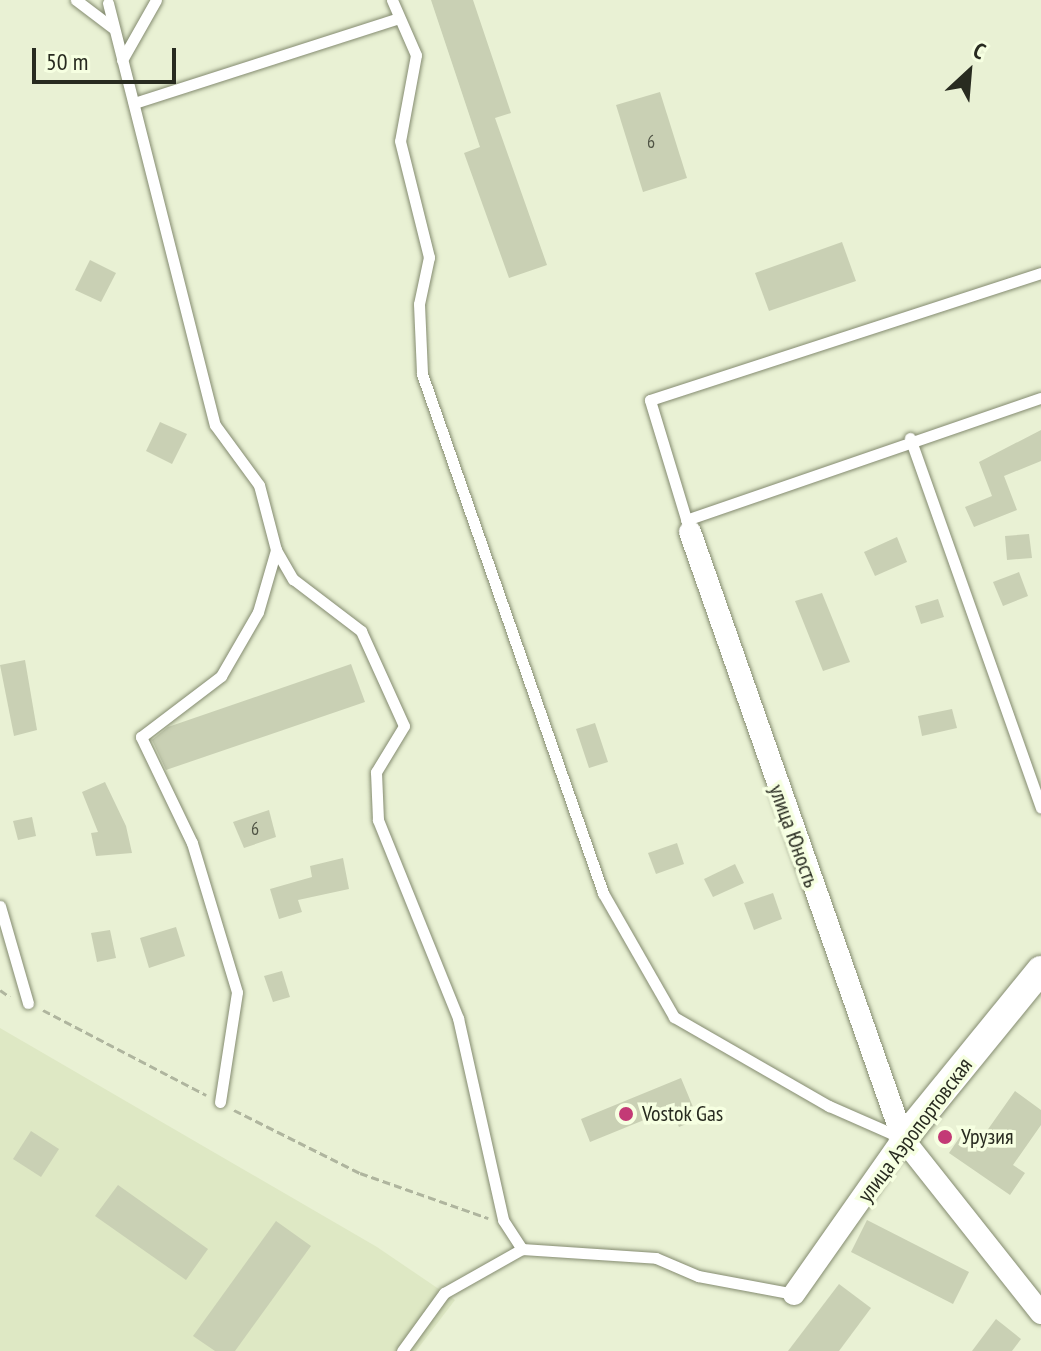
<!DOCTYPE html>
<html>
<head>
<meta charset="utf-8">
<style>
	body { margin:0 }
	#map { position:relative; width:1041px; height:1351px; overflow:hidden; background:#e9f1d4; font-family:"PT Sans Narrow",sans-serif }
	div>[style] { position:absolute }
	.built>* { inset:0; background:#dee8c4 }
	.building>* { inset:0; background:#c9d0b4 }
	.path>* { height:3px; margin-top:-1.5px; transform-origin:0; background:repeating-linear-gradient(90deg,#afb59e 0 8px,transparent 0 12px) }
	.roads { filter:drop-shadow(0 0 2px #848b70) drop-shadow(0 0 2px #848b70) }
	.service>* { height:11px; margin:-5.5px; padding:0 5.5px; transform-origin:5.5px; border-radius:5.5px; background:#fff }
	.minor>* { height:22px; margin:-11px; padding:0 11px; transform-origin:11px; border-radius:11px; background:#fff }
	.tertiary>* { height:28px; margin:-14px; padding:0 14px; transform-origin:14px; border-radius:14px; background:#fff }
	.dots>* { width:22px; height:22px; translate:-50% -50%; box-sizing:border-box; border:4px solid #f6ffe1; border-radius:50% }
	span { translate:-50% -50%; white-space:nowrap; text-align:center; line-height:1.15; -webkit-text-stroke:7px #f6ffe1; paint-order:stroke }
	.number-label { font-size:18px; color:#505445 }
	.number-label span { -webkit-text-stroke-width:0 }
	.street-label { font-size:22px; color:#282b20 }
	.poi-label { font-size:22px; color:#282b20 }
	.left { translate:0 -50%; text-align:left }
	.north { position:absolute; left:929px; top:32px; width:80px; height:80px; -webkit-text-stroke:6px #f6ffe1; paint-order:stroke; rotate:26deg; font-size:22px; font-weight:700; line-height:32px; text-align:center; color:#282b20 }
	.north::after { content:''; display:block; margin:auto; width:28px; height:36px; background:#282b20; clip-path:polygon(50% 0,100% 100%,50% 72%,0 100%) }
	.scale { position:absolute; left:32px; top:48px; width:144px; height:36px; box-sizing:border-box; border:4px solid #282b20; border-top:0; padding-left:10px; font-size:24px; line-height:28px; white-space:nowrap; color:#282b20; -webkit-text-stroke:6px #f6ffe1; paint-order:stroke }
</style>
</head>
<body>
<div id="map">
	<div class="built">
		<i style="clip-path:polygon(0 1028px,377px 1247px,455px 1300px,416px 1351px,0 1351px)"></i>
	</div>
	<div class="building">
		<i style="clip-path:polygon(431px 0,473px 0,511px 113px,495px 118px,547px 265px,509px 278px,464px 153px,480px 147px)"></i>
		<i style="clip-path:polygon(660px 92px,687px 178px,643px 192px,616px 105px)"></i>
		<i style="clip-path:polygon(842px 242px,856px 281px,769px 311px,755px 273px)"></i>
		<i style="clip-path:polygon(90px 260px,116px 273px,101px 302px,75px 290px)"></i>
		<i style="clip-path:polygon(160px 422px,187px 434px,172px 464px,146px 451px)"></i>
		<i style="clip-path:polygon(1041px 430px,1041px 461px,1004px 476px,1017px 510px,974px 527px,965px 507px,992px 496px,979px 462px)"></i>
		<i style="clip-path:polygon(1029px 534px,1032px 558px,1007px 560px,1005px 536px)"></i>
		<i style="clip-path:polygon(897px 537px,907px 562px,875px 576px,864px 552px)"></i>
		<i style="clip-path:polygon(1019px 572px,1028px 596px,1003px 606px,993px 582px)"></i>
		<i style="clip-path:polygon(822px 593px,850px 662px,823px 671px,795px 601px)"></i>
		<i style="clip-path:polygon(938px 599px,944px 617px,921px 624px,915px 606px)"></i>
		<i style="clip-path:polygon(25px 660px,37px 730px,14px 736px,0 665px)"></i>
		<i style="clip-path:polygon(351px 664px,365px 702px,166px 770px,152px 740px,168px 727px)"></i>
		<i style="clip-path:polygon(952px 709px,957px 728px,922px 736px,918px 716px)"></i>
		<i style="clip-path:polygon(595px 723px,608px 762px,589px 768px,576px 729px)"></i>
		<i style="clip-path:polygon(105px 782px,126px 826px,132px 853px,96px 856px,91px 833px,98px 832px,82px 792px)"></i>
		<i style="clip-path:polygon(269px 810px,276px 837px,244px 848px,233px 822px)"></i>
		<i style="clip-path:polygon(32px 817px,36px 836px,18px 840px,13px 821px)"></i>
		<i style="clip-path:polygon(677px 843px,684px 864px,656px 874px,648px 853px)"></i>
		<i style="clip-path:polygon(343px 858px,349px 889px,298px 900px,302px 912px,279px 919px,270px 889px,312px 877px,310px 866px)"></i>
		<i style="clip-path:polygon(735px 864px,744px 883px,713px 897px,704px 879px)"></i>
		<i style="clip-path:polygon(773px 893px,782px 919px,754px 930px,744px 903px)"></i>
		<i style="clip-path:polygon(176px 927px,185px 956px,149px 968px,140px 938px)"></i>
		<i style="clip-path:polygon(110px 930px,116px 958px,97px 962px,91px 933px)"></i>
		<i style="clip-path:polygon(282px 971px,290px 997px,273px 1002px,264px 976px)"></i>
		<i style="clip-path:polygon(681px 1078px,698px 1119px,679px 1127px,671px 1109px,590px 1142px,581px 1119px)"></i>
		<i style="clip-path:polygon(1015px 1091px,1041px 1110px,1041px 1125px,1013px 1165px,1025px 1173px,1010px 1195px,949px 1153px,964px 1131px,979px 1142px)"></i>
		<i style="clip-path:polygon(31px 1131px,59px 1149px,41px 1177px,13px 1159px)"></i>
		<i style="clip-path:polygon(118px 1185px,208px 1249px,186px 1280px,95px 1216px)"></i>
		<i style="clip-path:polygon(867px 1220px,969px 1272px,953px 1304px,851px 1252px)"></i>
		<i style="clip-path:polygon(276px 1221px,311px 1246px,235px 1351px,215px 1351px,193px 1336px)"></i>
		<i style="clip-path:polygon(839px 1284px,871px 1308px,839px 1351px,788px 1351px)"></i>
		<i style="clip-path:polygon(996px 1319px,1021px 1339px,1012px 1351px,972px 1351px)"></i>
	</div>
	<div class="path">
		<i style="left:0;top:990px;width:12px;rotate:35deg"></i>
		<i style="left:43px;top:1010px;width:184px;rotate:27.5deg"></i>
		<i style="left:234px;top:1110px;width:141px;rotate:26.6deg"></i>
		<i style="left:360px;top:1173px;width:136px;rotate:19.4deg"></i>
	</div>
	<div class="roads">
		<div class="service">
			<i style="left:76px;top:0;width:46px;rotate:37.1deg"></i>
			<i style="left:392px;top:0;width:60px;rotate:66.4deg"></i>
			<i style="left:416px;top:55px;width:87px;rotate:100.5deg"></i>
			<i style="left:400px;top:141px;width:120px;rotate:76deg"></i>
			<i style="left:429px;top:257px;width:48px;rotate:102deg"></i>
			<i style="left:419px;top:304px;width:70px;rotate:87.5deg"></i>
			<i style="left:422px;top:374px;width:550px;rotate:70.77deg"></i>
			<i style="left:603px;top:893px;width:143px;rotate:60.2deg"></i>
			<i style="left:674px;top:1017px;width:179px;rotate:29.9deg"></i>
			<i style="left:829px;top:1106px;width:80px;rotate:23.7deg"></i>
			<i style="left:108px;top:3px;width:435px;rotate:75.8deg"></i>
			<i style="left:215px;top:425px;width:74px;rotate:53.7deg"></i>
			<i style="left:259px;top:485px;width:67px;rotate:75.3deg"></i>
			<i style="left:276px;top:550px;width:34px;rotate:60deg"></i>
			<i style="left:293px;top:579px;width:86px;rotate:37.4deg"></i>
			<i style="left:361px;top:631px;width:104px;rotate:65.6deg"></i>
			<i style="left:404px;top:726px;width:54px;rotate:121.3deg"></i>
			<i style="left:376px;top:772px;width:48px;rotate:87.6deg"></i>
			<i style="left:378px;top:820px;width:214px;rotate:68deg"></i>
			<i style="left:458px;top:1018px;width:207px;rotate:77.4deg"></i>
			<i style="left:503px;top:1220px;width:35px;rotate:57deg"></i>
			<i style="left:122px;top:60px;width:69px;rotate:-60.5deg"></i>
			<i style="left:134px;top:103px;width:277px;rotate:-17.8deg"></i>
			<i style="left:910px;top:438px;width:392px;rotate:70.5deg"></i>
			<i style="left:686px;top:520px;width:375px;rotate:-19deg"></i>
			<i style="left:690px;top:532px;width:138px;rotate:-106.9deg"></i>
			<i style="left:650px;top:400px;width:411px;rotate:-18deg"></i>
			<i style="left:0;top:906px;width:101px;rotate:73.9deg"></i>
			<i style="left:220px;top:1102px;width:111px;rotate:-81.2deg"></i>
			<i style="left:237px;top:992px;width:156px;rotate:-106.8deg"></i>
			<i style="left:192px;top:843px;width:118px;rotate:-115.7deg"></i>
			<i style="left:141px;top:737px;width:101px;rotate:-37.3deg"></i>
			<i style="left:221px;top:676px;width:74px;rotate:-60deg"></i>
			<i style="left:258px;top:612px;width:65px;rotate:-73.8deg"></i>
			<i style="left:402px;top:1351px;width:72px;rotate:-54.1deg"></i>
			<i style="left:444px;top:1293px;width:90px;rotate:-29.4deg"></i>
			<i style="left:522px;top:1249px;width:134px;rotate:3.8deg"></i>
			<i style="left:656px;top:1258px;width:46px;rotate:23.2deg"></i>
			<i style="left:698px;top:1276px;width:98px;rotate:10.6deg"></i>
		</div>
		<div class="minor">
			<i style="left:690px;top:532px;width:643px;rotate:70.66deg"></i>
			<i style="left:903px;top:1139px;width:222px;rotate:51.6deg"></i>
			<i style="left:794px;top:1294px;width:189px;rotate:-54.9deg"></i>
		</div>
		<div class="tertiary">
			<i style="left:903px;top:1139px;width:218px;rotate:-50.8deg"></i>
		</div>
	</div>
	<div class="dots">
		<i style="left:626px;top:1114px;background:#c33a76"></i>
		<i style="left:945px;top:1137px;background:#c33a76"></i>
	</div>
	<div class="number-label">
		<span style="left:651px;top:142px">6</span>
		<span style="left:255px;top:829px">6</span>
	</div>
	<div class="street-label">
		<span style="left:794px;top:836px;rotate:70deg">улица Юность</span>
		<span style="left:915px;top:1130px;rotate:-53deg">улица Аэропортовская</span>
	</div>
	<div class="poi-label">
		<span class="left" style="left:642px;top:1114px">Vostok Gas</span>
		<span class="left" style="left:961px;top:1137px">Урузия</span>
	</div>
	<div class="north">С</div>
	<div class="scale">50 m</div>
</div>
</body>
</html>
